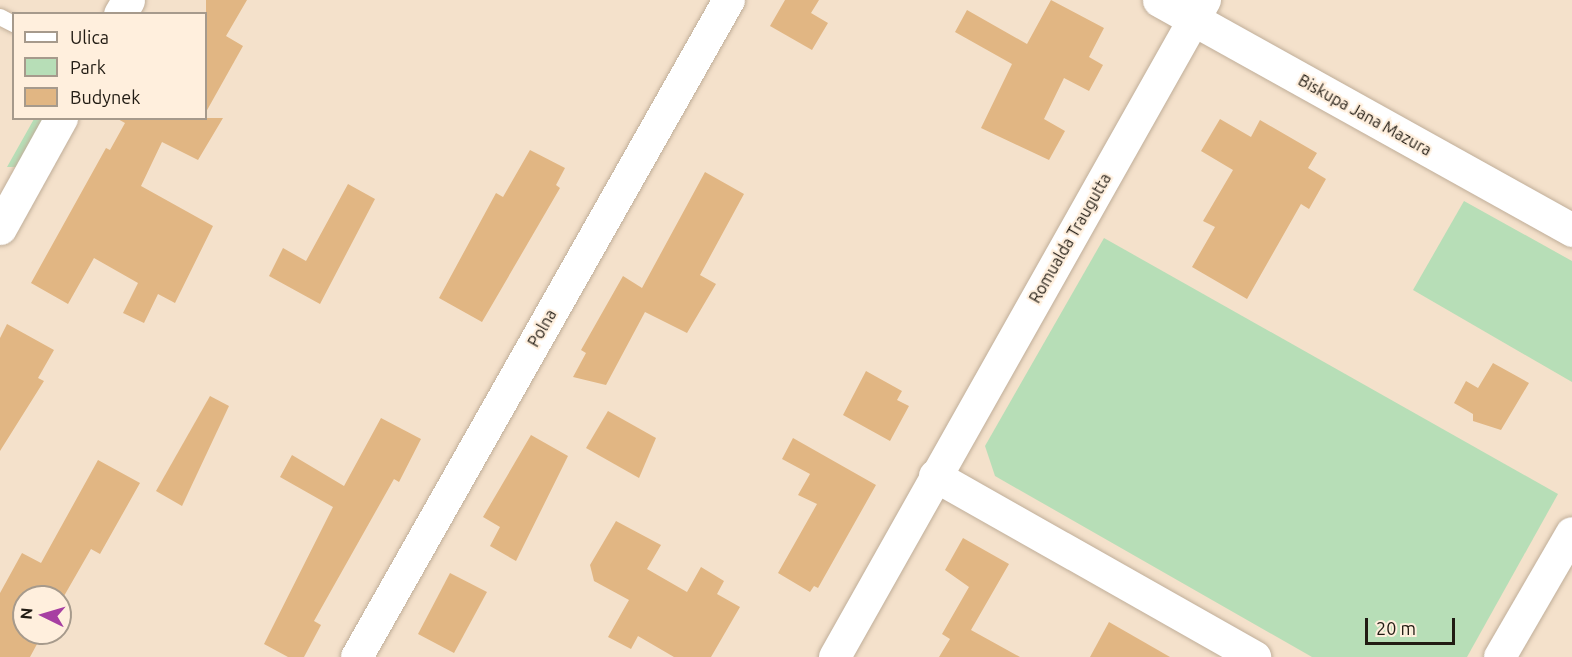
<!DOCTYPE html>
<html>
<head>
<meta charset="utf-8">
<style>
	body { margin:0 }
	#map { position:relative; width:1572px; height:657px; overflow:hidden; background:#f4e1cb; font-family:Ubuntu,sans-serif }
	div>[style] { position:absolute }
	.green>* { inset:0; background:#b7deb7 }
	.building>* { inset:0; background:#e1b683 }
	.roads { filter:drop-shadow(0 0 2px #c0ae99) drop-shadow(0 0 2px #c0ae99) }
	.service>* { height:16px; margin:-8px; padding:0 8px; transform-origin:8px; border-radius:8px; background:#fff }
	.minor>* { height:32px; margin:-16px; padding:0 16px; transform-origin:16px; border-radius:16px; background:#fff }
	.tertiary>* { height:33px; margin:-16.5px; padding:0 16.5px; transform-origin:16.5px; border-radius:16.5px; background:#fff }
	span { translate:-50% -50%; white-space:nowrap; text-align:center; line-height:1.15; -webkit-text-stroke:4.5px #ffefdd; paint-order:stroke }
	.street-label { font-size:16px; color:#211b13 }
	.legend { position:absolute; left:12px; top:12px; width:195px; height:108px; box-sizing:border-box; background:#ffefdd; border:2px solid #a69a8c; margin:0; padding:8px 10px; list-style:none; font-size:18px; color:#211b13 }
	.legend li { display:flex; align-items:center; gap:12px; height:30px }
	.legend b { width:30px; border:2px solid #a69a8c }
	.north { position:absolute; left:12px; top:585px; width:60px; height:60px; box-sizing:border-box; background:#ffefdd; border:2px solid #a69a8c; border-radius:50%; rotate:275deg; font-size:16px; font-weight:700; line-height:24px; text-align:center; color:#211b13 }
	.north::after { content:''; display:block; margin:auto; width:21px; height:27px; background:#a73fa2; clip-path:polygon(50% 0,100% 100%,50% 72%,0 100%) }
	.scale { position:absolute; left:1365px; top:618px; width:90px; height:27px; box-sizing:border-box; border:3px solid #211b13; border-top:0; padding-left:8px; font-size:18px; line-height:21px; white-space:nowrap; color:#211b13; -webkit-text-stroke:4px #ffefdd; paint-order:stroke }
</style>
</head>
<body>
<div id="map">
	<div class="green">
		<i style="clip-path:polygon(34px 119px,44px 119px,17px 167px,7px 167px)"></i>
		<i style="clip-path:polygon(1464px 201px,1572px 261px,1572px 382px,1413px 290px)"></i>
		<i style="clip-path:polygon(1104px 238px,1558px 494px,1467px 657px,1312px 657px,995px 476px,985px 446px)"></i>
	</div>
	<div class="building">
		<i style="clip-path:polygon(206px 0,247px 0,226px 36px,243px 46px,206px 112px)"></i>
		<i style="clip-path:polygon(785px 0,819px 0,811px 13px,828px 23px,812px 50px,770px 26px)"></i>
		<i style="clip-path:polygon(1051px 0,1104px 28px,1089px 57px,1103px 65px,1089px 91px,1064px 78px,1044px 119px,1065px 131px,1049px 160px,981px 128px,1012px 64px,955px 32px,967px 10px,1027px 44px)"></i>
		<i style="clip-path:polygon(116px 118px,223px 118px,198px 160px,162px 142px,141px 186px,213px 226px,175px 303px,158px 294px,144px 323px,123px 313px,138px 283px,94px 258px,68px 304px,31px 283px,106px 148px,110px 150px,125px 123px)"></i>
		<i style="clip-path:polygon(1220px 119px,1251px 137px,1260px 120px,1317px 153px,1308px 168px,1326px 179px,1309px 209px,1301px 204px,1247px 299px,1192px 267px,1215px 227px,1203px 221px,1233px 170px,1201px 151px)"></i>
		<i style="clip-path:polygon(530px 150px,565px 168px,556px 185px,560px 188px,482px 322px,439px 298px,496px 193px,503px 197px)"></i>
		<i style="clip-path:polygon(705px 172px,744px 194px,700px 275px,716px 284px,687px 333px,645px 312px,606px 385px,573px 377px,586px 353px,581px 350px,623px 276px,642px 288px)"></i>
		<i style="clip-path:polygon(348px 184px,375px 199px,320px 304px,269px 276px,283px 248px,306px 261px)"></i>
		<i style="clip-path:polygon(7px 324px,54px 350px,38px 378px,44px 381px,0 451px,0 338px)"></i>
		<i style="clip-path:polygon(1493px 363px,1529px 383px,1501px 430px,1473px 421px,1473px 414px,1454px 403px,1466px 381px,1478px 388px)"></i>
		<i style="clip-path:polygon(866px 371px,902px 391px,897px 400px,909px 406px,890px 441px,843px 415px)"></i>
		<i style="clip-path:polygon(210px 396px,229px 406px,182px 506px,156px 491px)"></i>
		<i style="clip-path:polygon(608px 411px,656px 438px,639px 478px,586px 448px)"></i>
		<i style="clip-path:polygon(381px 418px,421px 439px,399px 482px,394px 479px,314px 621px,321px 625px,304px 657px,288px 657px,264px 644px,333px 507px,280px 477px,292px 455px,344px 486px)"></i>
		<i style="clip-path:polygon(531px 435px,568px 456px,516px 561px,490px 546px,500px 527px,483px 517px)"></i>
		<i style="clip-path:polygon(793px 438px,876px 485px,818px 588px,814px 586px,810px 592px,778px 573px,817px 504px,798px 495px,810px 474px,782px 459px)"></i>
		<i style="clip-path:polygon(98px 460px,140px 483px,100px 554px,91px 549px,60px 603px,60px 597px,24px 597px,24px 633px,43px 633px,30px 657px,0 657px,0 593px,22px 553px,41px 563px)"></i>
		<i style="clip-path:polygon(616px 521px,661px 545px,647px 569px,687px 592px,701px 567px,724px 581px,717px 594px,740px 607px,711px 657px,674px 657px,638px 636px,631px 649px,608px 637px,629px 600px,594px 581px,590px 565px)"></i>
		<i style="clip-path:polygon(963px 538px,1009px 564px,971px 630px,1020px 657px,939px 657px,950px 639px,942px 634px,969px 587px,945px 570px)"></i>
		<i style="clip-path:polygon(450px 573px,487px 592px,454px 653px,418px 634px)"></i>
		<i style="clip-path:polygon(1109px 622px,1170px 657px,1090px 657px)"></i>
	</div>
	<div class="roads">
		<div class="service">
			<i style="left:0;top:17px;width:16px;rotate:27deg"></i>
		</div>
		<div class="minor">
			<i style="left:935px;top:476px;width:368px;rotate:29.5deg"></i>
			<i style="left:357px;top:657px;width:755px;rotate:-60.48deg"></i>
			<i style="left:835px;top:657px;width:754px;rotate:-60.61deg"></i>
			<i style="left:1500px;top:657px;width:143px;rotate:-59.9deg"></i>
		</div>
		<div class="tertiary">
			<i style="left:1159px;top:0;width:473px;rotate:29.1deg"></i>
			<i style="left:120px;top:14px;width:16px;rotate:-60deg"></i>
			<i style="left:0;top:228px;width:126px;rotate:-61deg"></i>
		</div>
	</div>
	<div class="street-label">
		<span style="left:1365px;top:115px;rotate:29deg">Biskupa Jana Mazura</span>
		<span style="left:1070px;top:238px;rotate:-60deg">Romualda Traugutta</span>
		<span style="left:542px;top:328px;rotate:-60deg">Polna</span>
	</div>
	<ul class="legend">
	<li><b style="height:8px;background:#fff"></b>Ulica</li>
	<li><b style="height:16px;background:#b7deb7"></b>Park</li>
	<li><b style="height:16px;background:#e1b683"></b>Budynek</li>
	</ul>
	<div class="north">N</div>
	<div class="scale">20 m</div>
</div>
</body>
</html>
